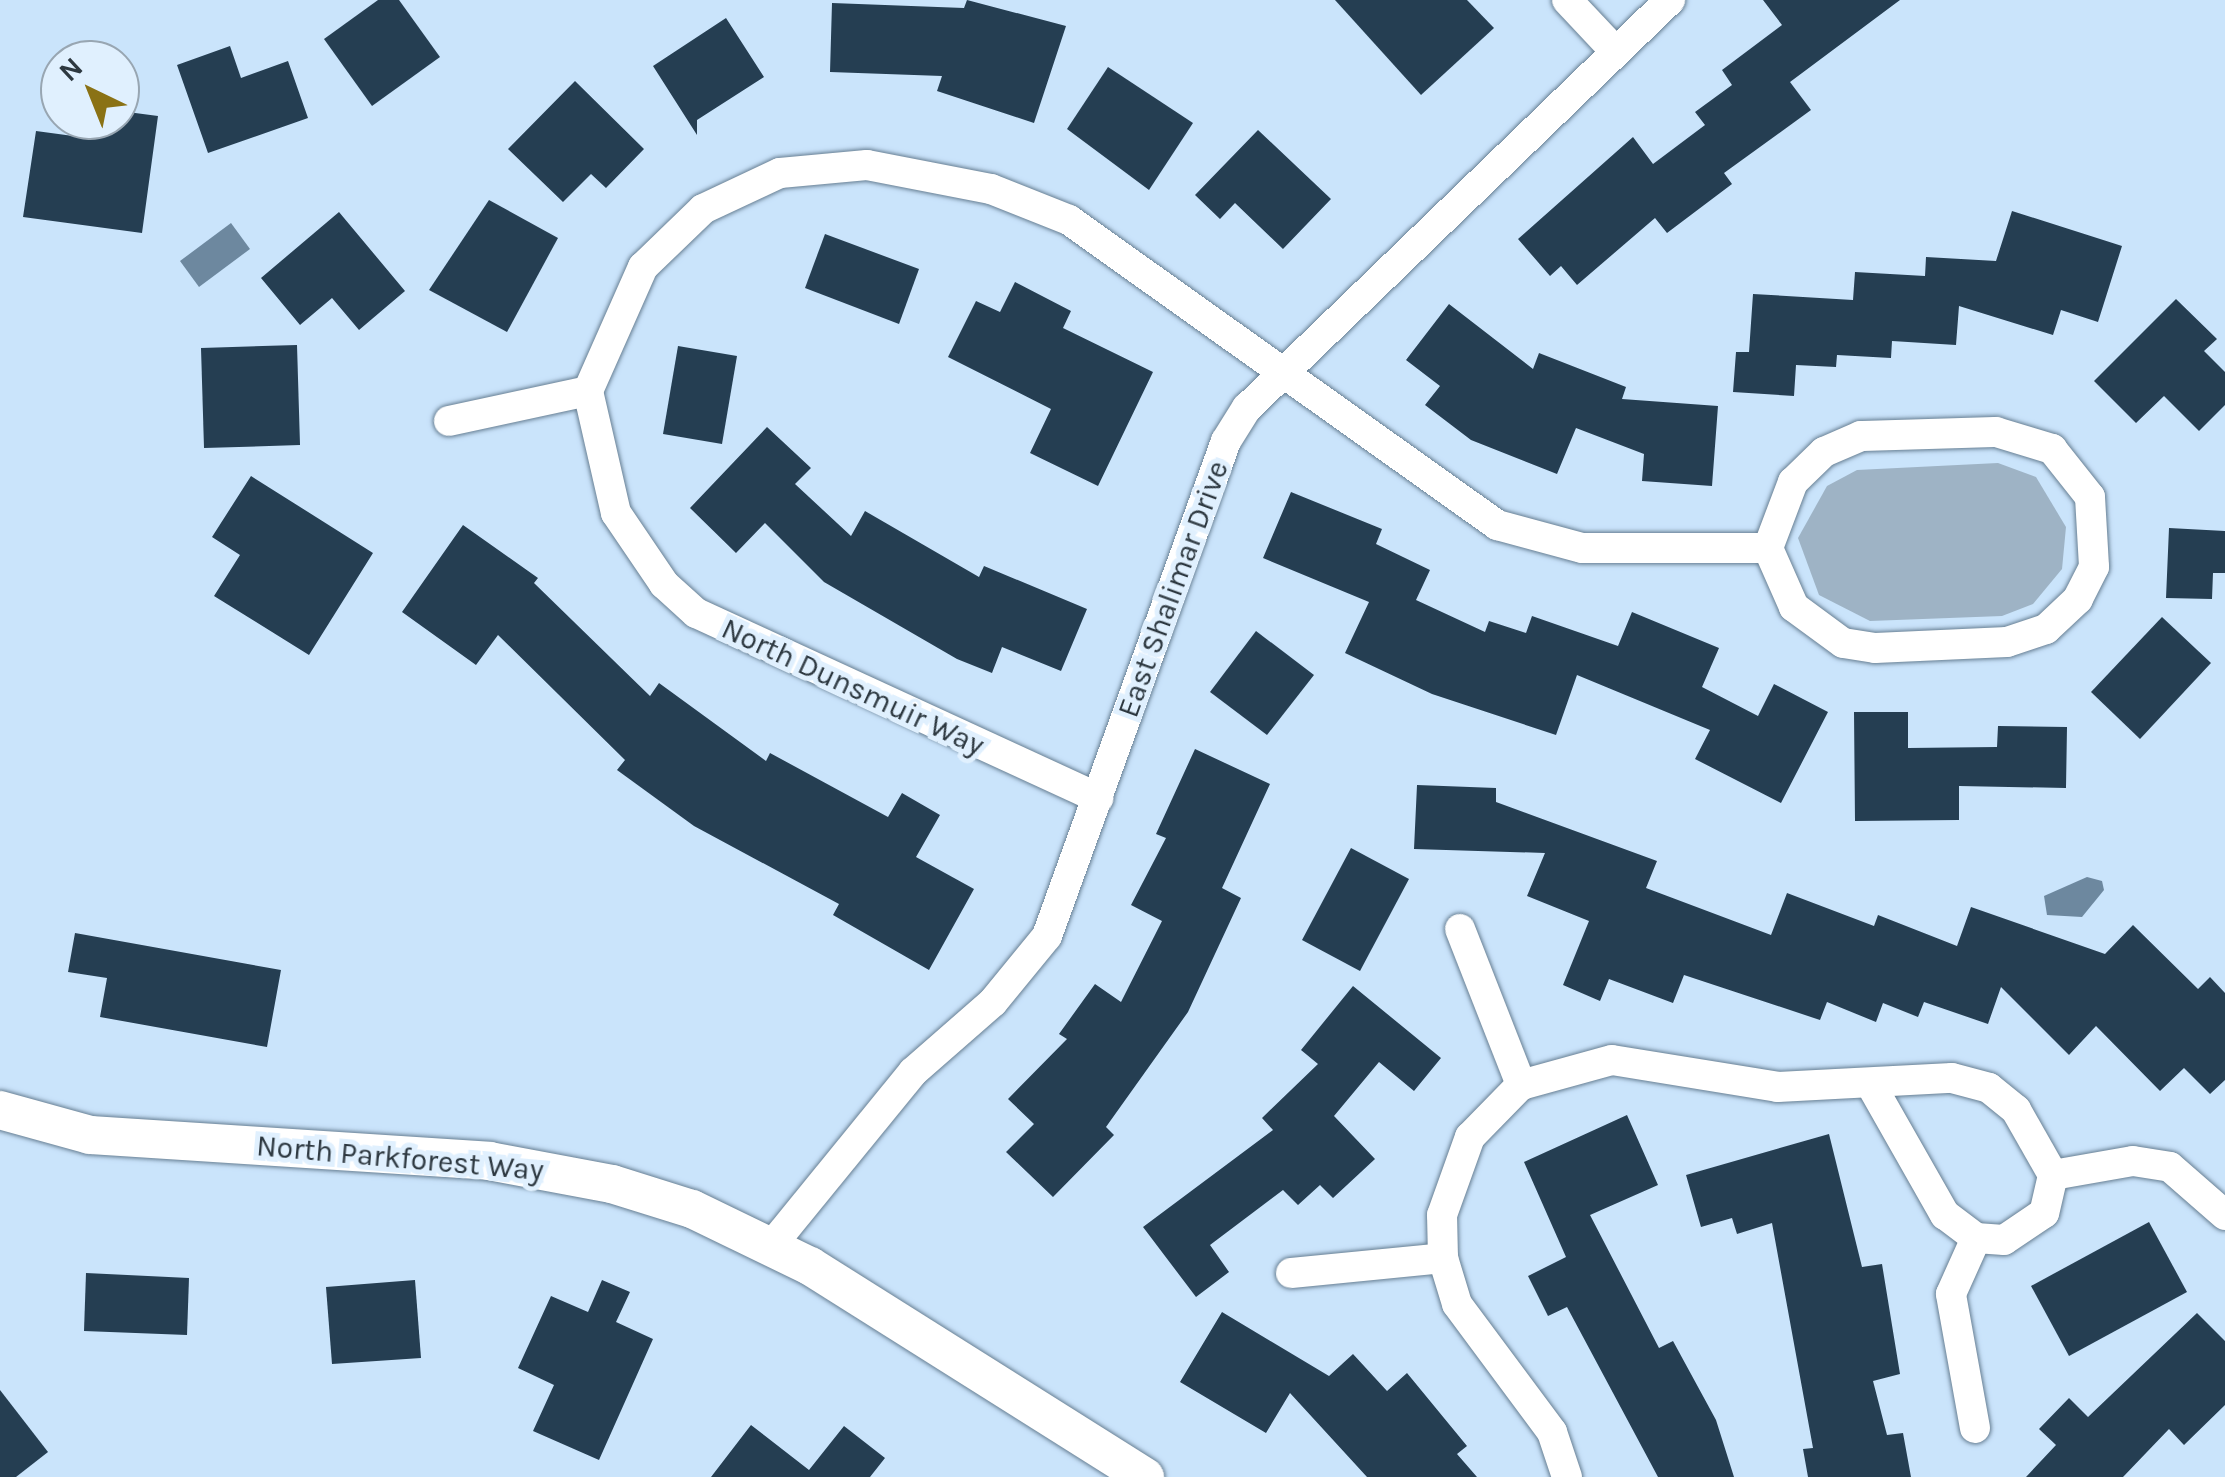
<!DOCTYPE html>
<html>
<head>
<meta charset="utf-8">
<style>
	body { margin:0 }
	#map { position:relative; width:2225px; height:1477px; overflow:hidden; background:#cae4fb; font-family:Karla,sans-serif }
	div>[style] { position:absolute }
	.green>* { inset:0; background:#9eb3c5 }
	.water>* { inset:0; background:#6d889f }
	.building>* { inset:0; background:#253e52 }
	.roads { filter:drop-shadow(0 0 2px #677f93) drop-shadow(0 0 2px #677f93) }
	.minor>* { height:30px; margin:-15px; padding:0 15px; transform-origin:15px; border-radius:15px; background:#fff }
	.tertiary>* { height:38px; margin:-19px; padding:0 19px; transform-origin:19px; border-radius:19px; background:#fff }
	span { translate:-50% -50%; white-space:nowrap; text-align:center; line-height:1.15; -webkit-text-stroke:10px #e0f0fe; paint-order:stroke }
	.street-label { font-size:30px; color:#2d3840 }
	.north { position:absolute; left:40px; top:40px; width:100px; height:100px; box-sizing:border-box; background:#e0f0fe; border:2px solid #98a6b2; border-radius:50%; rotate:317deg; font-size:28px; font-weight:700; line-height:40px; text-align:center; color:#2d3840 }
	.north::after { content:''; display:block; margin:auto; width:35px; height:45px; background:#8a7215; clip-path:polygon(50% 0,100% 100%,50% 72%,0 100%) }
</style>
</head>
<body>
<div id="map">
	<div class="green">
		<i style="clip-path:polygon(1998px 463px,2036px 477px,2066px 527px,2062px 569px,2033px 604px,2002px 616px,1870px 621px,1819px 595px,1798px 538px,1827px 486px,1857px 470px)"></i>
	</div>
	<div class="water">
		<i style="clip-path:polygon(231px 223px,250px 249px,199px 287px,180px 261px)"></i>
		<i style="clip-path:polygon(2087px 877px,2102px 881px,2104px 890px,2082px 917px,2047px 915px,2044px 896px)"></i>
	</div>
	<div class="building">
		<i style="clip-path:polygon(378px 0,399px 0,440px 57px,372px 106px,324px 39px)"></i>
		<i style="clip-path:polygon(967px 0,1066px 26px,1034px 123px,937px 91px,942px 76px,830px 72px,832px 3px,964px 8px)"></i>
		<i style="clip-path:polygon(1335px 0,1467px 0,1494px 28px,1421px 95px)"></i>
		<i style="clip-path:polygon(1763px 0,1900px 0,1790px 82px,1811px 110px,1724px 173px,1732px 184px,1667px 233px,1655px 218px,1577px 285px,1561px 266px,1550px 276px,1518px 239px,1633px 137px,1653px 164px,1705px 125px,1695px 112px,1732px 85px,1722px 70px,1782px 25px)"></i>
		<i style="clip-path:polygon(726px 18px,764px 77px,697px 120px,697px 135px,653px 66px)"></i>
		<i style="clip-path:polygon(230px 46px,241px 78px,288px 61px,308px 118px,208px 153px,177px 65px)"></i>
		<i style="clip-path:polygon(1108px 67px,1193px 123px,1149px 190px,1067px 129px)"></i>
		<i style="clip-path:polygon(575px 81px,644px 149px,606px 188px,591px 174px,563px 202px,508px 149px)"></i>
		<i style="clip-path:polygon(120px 111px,158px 116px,142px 233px,23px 217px,36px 131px,88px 138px,91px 120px,120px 120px)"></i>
		<i style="clip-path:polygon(1258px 130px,1331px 199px,1283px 249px,1235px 203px,1220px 219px,1195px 195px)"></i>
		<i style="clip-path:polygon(489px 200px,558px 238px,507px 332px,429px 290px)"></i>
		<i style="clip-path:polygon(2012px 211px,2122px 246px,2098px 322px,2061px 310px,2053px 335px,1959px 306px,1956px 345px,1892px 341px,1891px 358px,1837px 355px,1836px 367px,1796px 365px,1794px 396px,1733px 392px,1736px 352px,1749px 352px,1753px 294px,1853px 300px,1855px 272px,1925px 276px,1926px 257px,1996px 261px)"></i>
		<i style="clip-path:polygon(339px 212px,405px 291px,359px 330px,332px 298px,300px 325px,261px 278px)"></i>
		<i style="clip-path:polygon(825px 234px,919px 269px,899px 324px,805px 288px)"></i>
		<i style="clip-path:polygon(1015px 282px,1071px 311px,1063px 328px,1153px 372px,1098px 486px,1030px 453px,1051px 409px,948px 357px,976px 301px,1000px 312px)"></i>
		<i style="clip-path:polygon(2176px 299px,2217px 339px,2204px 351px,2225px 372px,2225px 405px,2199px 431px,2164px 396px,2136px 423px,2094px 381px)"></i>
		<i style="clip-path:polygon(1449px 304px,1533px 369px,1539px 353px,1626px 387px,1622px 399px,1718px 406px,1712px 486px,1642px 481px,1644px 454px,1576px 428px,1557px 474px,1471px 440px,1425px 405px,1440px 386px,1406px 360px)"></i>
		<i style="clip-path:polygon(297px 345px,300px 445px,204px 448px,201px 348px)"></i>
		<i style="clip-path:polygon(678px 346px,737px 356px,722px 444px,663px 434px)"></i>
		<i style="clip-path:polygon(767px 427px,811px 468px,795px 484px,851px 536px,865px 511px,979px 577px,984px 566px,1087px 609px,1061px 671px,1002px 647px,992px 673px,957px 659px,824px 582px,765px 523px,736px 553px,690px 508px)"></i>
		<i style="clip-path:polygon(251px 476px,373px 553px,309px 655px,214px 596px,240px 555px,212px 537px)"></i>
		<i style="clip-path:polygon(1291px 492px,1382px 529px,1376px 544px,1430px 570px,1416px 600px,1485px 632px,1489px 621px,1526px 633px,1532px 616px,1618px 646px,1632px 612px,1719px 648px,1702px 687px,1758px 716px,1774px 684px,1828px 712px,1781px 803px,1695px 759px,1710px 730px,1577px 675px,1556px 735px,1432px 694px,1345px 653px,1369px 602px,1263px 558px)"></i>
		<i style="clip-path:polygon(463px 525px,538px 578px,534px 583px,650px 696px,659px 683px,766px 761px,770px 753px,888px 817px,902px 793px,940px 815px,916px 857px,974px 889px,929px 970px,833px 915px,839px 904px,694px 826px,617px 770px,625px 760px,498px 635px,476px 665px,402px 612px)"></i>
		<i style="clip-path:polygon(2169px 528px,2225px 531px,2225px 573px,2213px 573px,2212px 599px,2166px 598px)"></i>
		<i style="clip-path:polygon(2162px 617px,2211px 663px,2140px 739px,2091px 692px)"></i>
		<i style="clip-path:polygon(1256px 631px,1314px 675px,1267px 735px,1210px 692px)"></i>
		<i style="clip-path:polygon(1854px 712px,1908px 712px,1908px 748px,1997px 747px,1998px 726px,2067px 727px,2066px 788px,1959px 786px,1959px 820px,1855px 821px)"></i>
		<i style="clip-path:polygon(1195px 749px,1270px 784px,1222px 888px,1241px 898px,1188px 1012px,1106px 1127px,1114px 1135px,1053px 1197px,1006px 1152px,1034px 1124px,1008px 1099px,1067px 1039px,1059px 1034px,1095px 984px,1121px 1002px,1162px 921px,1131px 905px,1166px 838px,1156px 834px)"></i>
		<i style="clip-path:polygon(1417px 785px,1496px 788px,1496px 802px,1657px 861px,1646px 888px,1771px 935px,1787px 893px,1874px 926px,1878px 915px,1957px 946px,1971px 907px,2105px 954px,2133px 925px,2198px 989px,2210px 977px,2225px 993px,2225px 1080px,2210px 1094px,2184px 1068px,2160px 1091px,2096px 1026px,2069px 1055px,2001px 987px,1988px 1024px,1924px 1002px,1918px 1017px,1883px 1003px,1876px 1022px,1827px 1002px,1820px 1020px,1684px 975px,1673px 1003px,1609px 979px,1600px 1001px,1563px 985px,1589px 921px,1527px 896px,1545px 853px,1414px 849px)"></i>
		<i style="clip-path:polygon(1351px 848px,1409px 879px,1360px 971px,1302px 940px)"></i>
		<i style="clip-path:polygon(75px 933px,281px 970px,267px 1047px,100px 1017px,107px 978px,68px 972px)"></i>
		<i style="clip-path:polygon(1353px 986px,1441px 1058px,1414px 1091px,1379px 1062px,1334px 1116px,1375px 1159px,1333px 1198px,1320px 1185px,1298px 1205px,1283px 1190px,1210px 1245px,1229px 1272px,1196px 1297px,1143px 1227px,1273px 1130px,1262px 1118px,1318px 1064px,1301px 1050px)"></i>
		<i style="clip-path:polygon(1627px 1115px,1658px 1185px,1590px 1215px,1659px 1348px,1673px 1341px,1716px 1420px,1734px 1477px,1658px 1477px,1567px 1307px,1548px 1316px,1528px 1276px,1566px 1257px,1524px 1162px)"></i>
		<i style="clip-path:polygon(1829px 1134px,1862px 1267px,1882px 1264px,1900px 1374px,1873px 1381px,1887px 1435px,1903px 1433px,1911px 1477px,1808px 1477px,1803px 1449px,1813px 1448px,1772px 1223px,1737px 1234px,1732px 1218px,1701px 1227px,1686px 1175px)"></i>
		<i style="clip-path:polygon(2149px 1222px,2187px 1292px,2069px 1356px,2031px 1286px)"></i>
		<i style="clip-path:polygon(86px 1273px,189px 1278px,187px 1335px,84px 1331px)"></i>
		<i style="clip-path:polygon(415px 1280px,421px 1358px,332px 1364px,326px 1287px)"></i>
		<i style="clip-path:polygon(602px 1280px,630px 1292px,616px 1322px,653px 1339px,599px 1460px,533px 1431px,554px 1385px,518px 1368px,551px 1296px,588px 1312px)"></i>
		<i style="clip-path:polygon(1222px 1312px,1329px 1376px,1353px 1354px,1387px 1391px,1407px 1373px,1467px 1446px,1457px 1454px,1477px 1477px,1367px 1477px,1290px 1393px,1266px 1433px,1180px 1382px)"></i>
		<i style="clip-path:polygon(2197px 1313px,2225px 1341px,2225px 1405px,2184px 1445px,2169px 1429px,2123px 1477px,2026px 1477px,2056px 1445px,2039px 1429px,2069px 1398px,2088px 1417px)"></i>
		<i style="clip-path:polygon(0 1390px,48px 1452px,16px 1477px,0 1477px)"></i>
		<i style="clip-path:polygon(751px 1425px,809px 1470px,844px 1426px,885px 1458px,870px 1477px,711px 1477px)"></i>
	</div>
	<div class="roads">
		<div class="minor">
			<i style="left:1567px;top:0;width:70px;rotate:46.7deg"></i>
			<i style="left:588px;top:391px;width:136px;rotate:-66.1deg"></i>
			<i style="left:643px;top:267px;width:83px;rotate:-44deg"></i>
			<i style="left:703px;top:209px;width:85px;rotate:-25.1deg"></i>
			<i style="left:780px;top:173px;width:87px;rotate:-5.3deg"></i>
			<i style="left:867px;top:165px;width:126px;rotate:11deg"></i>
			<i style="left:991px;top:189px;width:84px;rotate:21.7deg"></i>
			<i style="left:1069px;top:220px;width:526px;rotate:35.47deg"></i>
			<i style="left:1497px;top:525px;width:88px;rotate:15.1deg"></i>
			<i style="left:1582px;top:548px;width:186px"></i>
			<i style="left:588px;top:391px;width:125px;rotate:77.1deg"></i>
			<i style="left:616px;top:513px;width:86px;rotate:55.9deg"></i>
			<i style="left:664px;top:584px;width:43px;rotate:42.2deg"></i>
			<i style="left:696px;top:613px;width:443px;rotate:24.7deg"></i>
			<i style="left:449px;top:421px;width:142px;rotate:-12.2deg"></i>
			<i style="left:1996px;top:432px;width:59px;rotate:16.9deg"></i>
			<i style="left:2052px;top:449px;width:61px;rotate:51.6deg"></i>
			<i style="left:2090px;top:497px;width:70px;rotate:86.7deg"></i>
			<i style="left:2094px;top:567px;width:36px;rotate:117deg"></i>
			<i style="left:2078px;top:599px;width:44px;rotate:136.8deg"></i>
			<i style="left:2046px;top:629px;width:41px;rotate:161.6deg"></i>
			<i style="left:2007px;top:642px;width:132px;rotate:177.4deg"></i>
			<i style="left:1875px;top:648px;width:32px;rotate:-171deg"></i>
			<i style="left:1843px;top:643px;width:61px;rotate:-143.7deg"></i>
			<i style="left:1794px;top:607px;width:64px;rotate:-113.8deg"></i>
			<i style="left:1768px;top:548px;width:71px;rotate:-69.3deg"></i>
			<i style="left:1793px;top:482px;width:43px;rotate:-44.1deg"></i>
			<i style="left:1824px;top:452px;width:40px;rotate:-23.4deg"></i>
			<i style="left:1861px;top:436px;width:135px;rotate:-1.7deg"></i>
			<i style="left:1460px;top:929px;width:168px;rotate:68.6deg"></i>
			<i style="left:2053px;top:1175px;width:81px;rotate:-9.9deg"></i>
			<i style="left:2133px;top:1161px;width:37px;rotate:9deg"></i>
			<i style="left:2170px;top:1167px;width:73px;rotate:41.1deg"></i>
			<i style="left:772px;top:1245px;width:223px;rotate:-50.8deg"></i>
			<i style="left:913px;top:1072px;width:106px;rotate:-41.2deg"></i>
			<i style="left:993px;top:1002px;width:85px;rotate:-50.7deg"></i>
			<i style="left:1047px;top:936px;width:526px;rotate:-70.12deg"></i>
			<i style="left:1226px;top:441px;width:39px;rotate:-58deg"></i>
			<i style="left:1247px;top:408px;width:588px;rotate:-43.97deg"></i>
			<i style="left:1291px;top:1273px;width:153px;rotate:-5.6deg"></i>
			<i style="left:1975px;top:1428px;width:136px;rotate:-100.2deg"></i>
			<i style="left:1951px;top:1294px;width:61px;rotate:-65.9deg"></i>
			<i style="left:1567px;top:1477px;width:47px;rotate:-108.4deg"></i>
			<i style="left:1552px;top:1432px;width:159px;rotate:-126.6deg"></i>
			<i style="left:1457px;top:1304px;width:48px;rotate:-106.9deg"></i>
			<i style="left:1443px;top:1258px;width:43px;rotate:-91.3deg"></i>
			<i style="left:1442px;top:1215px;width:83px;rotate:-70.3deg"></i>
			<i style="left:1470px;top:1137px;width:73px;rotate:-45.6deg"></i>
			<i style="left:1521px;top:1085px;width:94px;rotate:-15.4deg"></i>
			<i style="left:1612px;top:1060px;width:168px;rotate:9.2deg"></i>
			<i style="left:1778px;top:1087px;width:174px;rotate:-3deg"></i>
			<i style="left:1952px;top:1078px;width:38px;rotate:15deg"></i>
			<i style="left:1989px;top:1088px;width:35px;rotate:39deg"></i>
			<i style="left:2016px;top:1110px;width:75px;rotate:60.4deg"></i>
			<i style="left:2053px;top:1175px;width:39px;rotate:103deg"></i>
			<i style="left:2044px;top:1213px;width:48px;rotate:146deg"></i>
			<i style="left:2004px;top:1240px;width:28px;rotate:-176deg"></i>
			<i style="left:1976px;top:1238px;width:39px;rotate:-143deg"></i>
			<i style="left:1945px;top:1215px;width:150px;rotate:-119.6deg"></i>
		</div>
		<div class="tertiary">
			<i style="left:0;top:1110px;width:93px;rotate:15.5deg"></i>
			<i style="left:90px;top:1135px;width:400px;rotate:3.7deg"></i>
			<i style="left:489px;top:1161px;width:125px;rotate:10.6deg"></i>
			<i style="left:612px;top:1184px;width:84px;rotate:17.4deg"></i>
			<i style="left:692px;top:1209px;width:131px;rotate:25.8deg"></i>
			<i style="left:810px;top:1266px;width:396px;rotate:32.2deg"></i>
		</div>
	</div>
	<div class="street-label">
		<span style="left:1173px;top:589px;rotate:-70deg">East Shalimar Drive</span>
		<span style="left:853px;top:687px;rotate:25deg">North Dunsmuir Way</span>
		<span style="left:400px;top:1158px;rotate:5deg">North Parkforest Way</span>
	</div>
	<div class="north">N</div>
</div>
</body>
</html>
